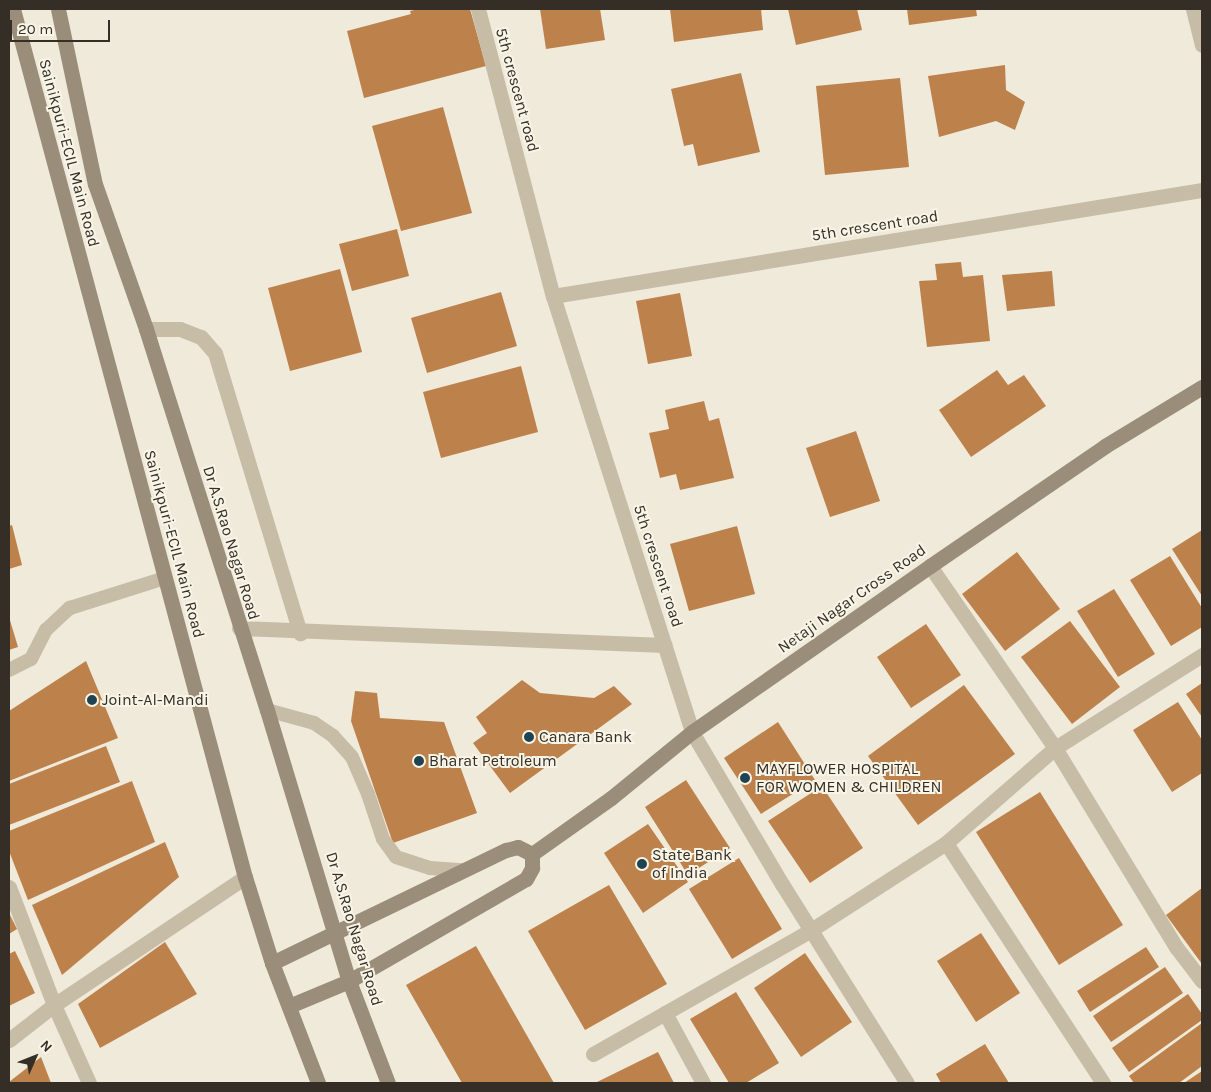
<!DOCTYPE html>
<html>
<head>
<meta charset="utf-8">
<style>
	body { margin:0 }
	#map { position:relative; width:1211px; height:1092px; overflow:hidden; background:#efeada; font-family:Karla,sans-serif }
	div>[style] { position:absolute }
	.building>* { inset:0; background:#bd814b }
	.lane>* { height:14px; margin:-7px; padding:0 7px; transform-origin:7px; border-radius:7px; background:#c7bda7 }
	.street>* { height:15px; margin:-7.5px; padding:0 7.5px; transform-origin:7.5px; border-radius:7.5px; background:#c7bda7 }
	.secondary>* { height:15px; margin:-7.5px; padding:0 7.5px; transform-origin:7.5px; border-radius:7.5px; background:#9a8d79 }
	.dots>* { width:14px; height:14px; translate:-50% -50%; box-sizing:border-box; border:2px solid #f8f4e6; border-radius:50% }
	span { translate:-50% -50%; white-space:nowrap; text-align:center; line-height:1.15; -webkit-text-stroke:4px #f8f4e6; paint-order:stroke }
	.street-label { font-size:16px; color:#342e27 }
	.poi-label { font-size:16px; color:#342e27 }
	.left { translate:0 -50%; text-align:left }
	.frame { position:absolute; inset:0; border:10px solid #342e27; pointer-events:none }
	.north { position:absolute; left:10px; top:1032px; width:50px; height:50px; -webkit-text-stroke:4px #f8f4e6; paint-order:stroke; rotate:46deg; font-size:14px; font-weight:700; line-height:20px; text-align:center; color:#342e27 }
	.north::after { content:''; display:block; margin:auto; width:18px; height:22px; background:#342e27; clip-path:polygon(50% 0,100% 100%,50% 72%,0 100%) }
	.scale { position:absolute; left:10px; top:20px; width:100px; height:22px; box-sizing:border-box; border:2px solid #342e27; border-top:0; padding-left:6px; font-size:15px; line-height:18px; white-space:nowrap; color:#342e27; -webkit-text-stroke:4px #f8f4e6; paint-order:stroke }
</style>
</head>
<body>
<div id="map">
	<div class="building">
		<i style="clip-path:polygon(419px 9px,470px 9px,486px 66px,364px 98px,347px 31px,411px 14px,410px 11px)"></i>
		<i style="clip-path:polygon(540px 9px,600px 9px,605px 40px,546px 49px)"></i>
		<i style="clip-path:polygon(670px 9px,761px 9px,763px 30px,674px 42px)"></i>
		<i style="clip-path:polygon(788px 9px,857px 9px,862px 30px,796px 45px)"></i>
		<i style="clip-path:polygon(907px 9px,976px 9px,977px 16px,909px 25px)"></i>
		<i style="clip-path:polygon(1005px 65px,1006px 90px,1025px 102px,1015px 130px,996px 121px,939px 137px,928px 76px)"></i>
		<i style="clip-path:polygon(741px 73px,760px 152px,698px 166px,693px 144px,684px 146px,671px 89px)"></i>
		<i style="clip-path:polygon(900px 78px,909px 167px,825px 175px,816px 86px)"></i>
		<i style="clip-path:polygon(443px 107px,472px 213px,401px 231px,372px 126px)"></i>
		<i style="clip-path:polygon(397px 229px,409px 276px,352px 291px,339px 244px)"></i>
		<i style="clip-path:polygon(961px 262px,963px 277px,983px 275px,990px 341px,927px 347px,919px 281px,937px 280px,935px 264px)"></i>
		<i style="clip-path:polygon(340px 269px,362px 352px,290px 371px,268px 288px)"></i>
		<i style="clip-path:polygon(1052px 271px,1055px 306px,1007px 311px,1002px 275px)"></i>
		<i style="clip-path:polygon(501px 292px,517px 346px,427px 373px,411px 318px)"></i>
		<i style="clip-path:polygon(680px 293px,692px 356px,648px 364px,636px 301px)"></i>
		<i style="clip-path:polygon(521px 366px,538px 432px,441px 458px,423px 392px)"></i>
		<i style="clip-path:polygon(997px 370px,1008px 385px,1024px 375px,1046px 406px,971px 457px,939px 410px)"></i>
		<i style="clip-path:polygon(704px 401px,709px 421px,719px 418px,734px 478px,680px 490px,676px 474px,660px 478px,649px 433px,669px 429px,665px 410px)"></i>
		<i style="clip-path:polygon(856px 431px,880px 501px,830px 517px,806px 448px)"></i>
		<i style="clip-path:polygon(12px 525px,22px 565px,9px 569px,9px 526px)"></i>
		<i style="clip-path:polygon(737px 526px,755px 594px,689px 611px,670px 544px)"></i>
		<i style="clip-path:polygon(1202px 530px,1202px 596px,1172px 549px)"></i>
		<i style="clip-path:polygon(1017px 552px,1060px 609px,1005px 651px,962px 594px)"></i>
		<i style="clip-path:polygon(1170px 556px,1202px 608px,1202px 627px,1171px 646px,1130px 580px)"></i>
		<i style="clip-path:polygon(1114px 589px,1155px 654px,1118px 677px,1077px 611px)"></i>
		<i style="clip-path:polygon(9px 617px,18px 647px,9px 650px)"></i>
		<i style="clip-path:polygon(1070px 621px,1120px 687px,1072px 724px,1021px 657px)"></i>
		<i style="clip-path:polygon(926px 624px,961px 675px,911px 708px,877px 657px)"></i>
		<i style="clip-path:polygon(86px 661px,118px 738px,9px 781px,9px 711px)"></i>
		<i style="clip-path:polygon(522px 680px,540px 693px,594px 698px,614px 686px,632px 704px,510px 793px,473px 743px,487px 733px,476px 717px)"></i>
		<i style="clip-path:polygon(1202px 683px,1202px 717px,1186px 694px)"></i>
		<i style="clip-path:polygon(964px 685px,1015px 754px,918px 825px,868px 756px)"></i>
		<i style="clip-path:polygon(355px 691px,377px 693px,380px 718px,444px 722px,477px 813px,393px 843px,351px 721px)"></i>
		<i style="clip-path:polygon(1178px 702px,1202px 740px,1202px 773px,1172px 792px,1133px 730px)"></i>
		<i style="clip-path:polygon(778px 722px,815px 780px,761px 814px,724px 758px)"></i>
		<i style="clip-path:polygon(106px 746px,120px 782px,9px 825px,9px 784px)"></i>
		<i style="clip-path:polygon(686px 780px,730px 848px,688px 875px,645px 807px)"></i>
		<i style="clip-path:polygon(132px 781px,155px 842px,28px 900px,9px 851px,9px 831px)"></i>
		<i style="clip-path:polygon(822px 786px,863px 848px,810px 883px,768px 821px)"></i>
		<i style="clip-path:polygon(1040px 792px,1123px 925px,1059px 965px,976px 832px)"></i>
		<i style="clip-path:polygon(648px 824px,688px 882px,643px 913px,604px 853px)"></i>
		<i style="clip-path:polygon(165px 842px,179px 877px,62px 975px,32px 905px)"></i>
		<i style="clip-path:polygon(739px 858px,782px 929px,732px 959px,689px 889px)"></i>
		<i style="clip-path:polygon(609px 885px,667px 984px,585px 1030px,528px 931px)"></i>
		<i style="clip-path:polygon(1202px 888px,1202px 964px,1166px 915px)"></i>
		<i style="clip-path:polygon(9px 913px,17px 929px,9px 934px)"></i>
		<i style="clip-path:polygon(981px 933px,1020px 993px,976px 1022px,937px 961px)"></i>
		<i style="clip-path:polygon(165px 942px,197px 994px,100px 1048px,78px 1004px)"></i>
		<i style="clip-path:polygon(476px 946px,554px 1083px,462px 1083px,406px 985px)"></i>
		<i style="clip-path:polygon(1146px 947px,1159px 967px,1090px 1012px,1077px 991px)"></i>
		<i style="clip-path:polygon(15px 951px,35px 993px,9px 1006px,9px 954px)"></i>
		<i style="clip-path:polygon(805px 953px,852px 1022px,801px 1057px,754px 988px)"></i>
		<i style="clip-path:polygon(1165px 967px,1183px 993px,1111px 1042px,1093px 1016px)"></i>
		<i style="clip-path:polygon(736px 992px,779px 1063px,746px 1083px,729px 1083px,690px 1019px)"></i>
		<i style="clip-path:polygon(1188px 994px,1202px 1014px,1202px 1020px,1129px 1072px,1112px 1048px)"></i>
		<i style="clip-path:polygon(1202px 1023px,1202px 1066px,1179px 1083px,1134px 1083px,1129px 1076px)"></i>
		<i style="clip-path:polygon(985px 1044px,1009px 1083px,941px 1083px,936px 1074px)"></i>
		<i style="clip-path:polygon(658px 1052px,674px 1083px,595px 1083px)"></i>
		<i style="clip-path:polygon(41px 1057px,51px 1083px,9px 1083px,9px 1082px)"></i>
		<i style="clip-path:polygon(1202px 1071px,1202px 1083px,1184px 1083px)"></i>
	</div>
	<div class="lane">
		<i style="left:9px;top:670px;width:25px;rotate:-27deg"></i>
		<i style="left:31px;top:659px;width:33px;rotate:-63deg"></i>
		<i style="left:46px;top:630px;width:33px;rotate:-43deg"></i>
		<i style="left:70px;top:608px;width:100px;rotate:-17.5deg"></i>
		<i style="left:267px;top:710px;width:49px;rotate:15.5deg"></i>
		<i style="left:314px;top:723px;width:23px;rotate:34deg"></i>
		<i style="left:333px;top:736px;width:28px;rotate:48deg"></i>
		<i style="left:352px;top:757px;width:40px;rotate:66.6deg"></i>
		<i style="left:368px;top:794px;width:47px;rotate:71.6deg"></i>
		<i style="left:383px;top:839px;width:22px;rotate:54deg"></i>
		<i style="left:396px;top:857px;width:36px;rotate:18deg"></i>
		<i style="left:430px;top:868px;width:32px;rotate:4deg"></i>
	</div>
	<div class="street">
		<i style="left:478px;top:9px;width:297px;rotate:75.4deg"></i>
		<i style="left:553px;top:296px;width:458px;rotate:72.3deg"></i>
		<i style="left:692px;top:732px;width:177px;rotate:59.4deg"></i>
		<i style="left:782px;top:884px;width:235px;rotate:57.9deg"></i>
		<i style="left:1193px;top:9px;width:37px;rotate:76deg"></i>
		<i style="left:553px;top:296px;width:658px;rotate:-9.28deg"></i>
		<i style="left:146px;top:329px;width:34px"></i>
		<i style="left:180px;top:329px;width:22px;rotate:21deg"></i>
		<i style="left:201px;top:337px;width:21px;rotate:49deg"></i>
		<i style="left:215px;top:353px;width:293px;rotate:73.1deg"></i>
		<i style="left:930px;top:566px;width:221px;rotate:55.5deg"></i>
		<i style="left:1055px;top:748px;width:233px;rotate:58.7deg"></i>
		<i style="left:1176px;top:947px;width:43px;rotate:52.6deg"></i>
		<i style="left:239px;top:628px;width:426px;rotate:2.3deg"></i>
		<i style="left:946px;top:843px;width:287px;rotate:56.8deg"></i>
		<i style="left:9px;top:887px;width:126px;rotate:69.1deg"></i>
		<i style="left:54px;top:1005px;width:85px;rotate:65.8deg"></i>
		<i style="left:665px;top:1013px;width:80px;rotate:61.5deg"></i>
		<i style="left:9px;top:1040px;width:57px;rotate:-37.9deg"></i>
		<i style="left:54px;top:1005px;width:230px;rotate:-33.8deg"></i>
		<i style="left:593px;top:1054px;width:251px;rotate:-29.6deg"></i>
		<i style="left:811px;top:930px;width:161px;rotate:-32.8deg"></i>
		<i style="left:946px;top:843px;width:145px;rotate:-41.1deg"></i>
		<i style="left:1055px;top:748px;width:174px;rotate:-32.3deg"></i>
	</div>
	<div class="secondary">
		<i style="left:13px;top:9px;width:898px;rotate:75.04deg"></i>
		<i style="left:245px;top:877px;width:90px;rotate:72.6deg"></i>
		<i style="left:272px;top:963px;width:129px;rotate:69deg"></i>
		<i style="left:58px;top:9px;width:179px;rotate:78.1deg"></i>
		<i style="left:95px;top:184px;width:154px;rotate:70.6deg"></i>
		<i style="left:146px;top:329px;width:400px;rotate:72.4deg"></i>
		<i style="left:267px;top:710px;width:283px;rotate:73.2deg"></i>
		<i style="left:349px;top:981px;width:109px;rotate:69.1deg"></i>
		<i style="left:532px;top:854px;width:97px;rotate:-35.3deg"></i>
		<i style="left:611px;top:798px;width:104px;rotate:-39.2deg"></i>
		<i style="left:692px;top:732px;width:290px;rotate:-34.9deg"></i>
		<i style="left:930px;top:566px;width:212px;rotate:-34.4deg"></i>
		<i style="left:1105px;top:446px;width:114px;rotate:-31.3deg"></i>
		<i style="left:272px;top:963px;width:260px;rotate:-25.8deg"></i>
		<i style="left:506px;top:850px;width:12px;rotate:-14deg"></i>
		<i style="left:518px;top:847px;width:16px;rotate:27deg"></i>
		<i style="left:289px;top:1006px;width:65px;rotate:-22.6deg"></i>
		<i style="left:349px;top:981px;width:204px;rotate:-30deg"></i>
		<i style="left:526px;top:879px;width:13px;rotate:-61deg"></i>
		<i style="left:532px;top:868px;width:14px;rotate:-90deg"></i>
	</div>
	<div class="dots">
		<i style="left:92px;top:700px;background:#204352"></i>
		<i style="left:529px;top:737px;background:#204352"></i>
		<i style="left:419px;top:761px;background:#204352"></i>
		<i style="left:745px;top:778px;background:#204352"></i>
		<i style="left:642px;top:864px;background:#204352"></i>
	</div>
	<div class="street-label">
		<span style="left:517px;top:90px;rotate:75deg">5th crescent road</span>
		<span style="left:69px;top:153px;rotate:75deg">Sainikpuri-ECIL Main Road</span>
		<span style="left:875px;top:226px;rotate:-9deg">5th crescent road</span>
		<span style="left:231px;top:543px;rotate:73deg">Dr A.S.Rao Nagar Road</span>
		<span style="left:174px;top:544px;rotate:75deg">Sainikpuri-ECIL Main Road</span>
		<span style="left:658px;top:566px;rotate:72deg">5th crescent road</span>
		<span style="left:852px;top:599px;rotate:-35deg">Netaji Nagar Cross Road</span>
		<span style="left:354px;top:929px;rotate:73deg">Dr A.S.Rao Nagar Road</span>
	</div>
	<div class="poi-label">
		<span class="left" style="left:102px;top:700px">Joint-Al-Mandi</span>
		<span class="left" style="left:539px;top:737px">Canara Bank</span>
		<span class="left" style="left:429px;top:761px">Bharat Petroleum</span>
		<span class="left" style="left:756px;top:778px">MAYFLOWER HOSPITAL<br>FOR WOMEN &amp; CHILDREN</span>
		<span class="left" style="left:652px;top:864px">State Bank<br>of India</span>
	</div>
	<div class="frame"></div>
	<div class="north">N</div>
	<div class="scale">20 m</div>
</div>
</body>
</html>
